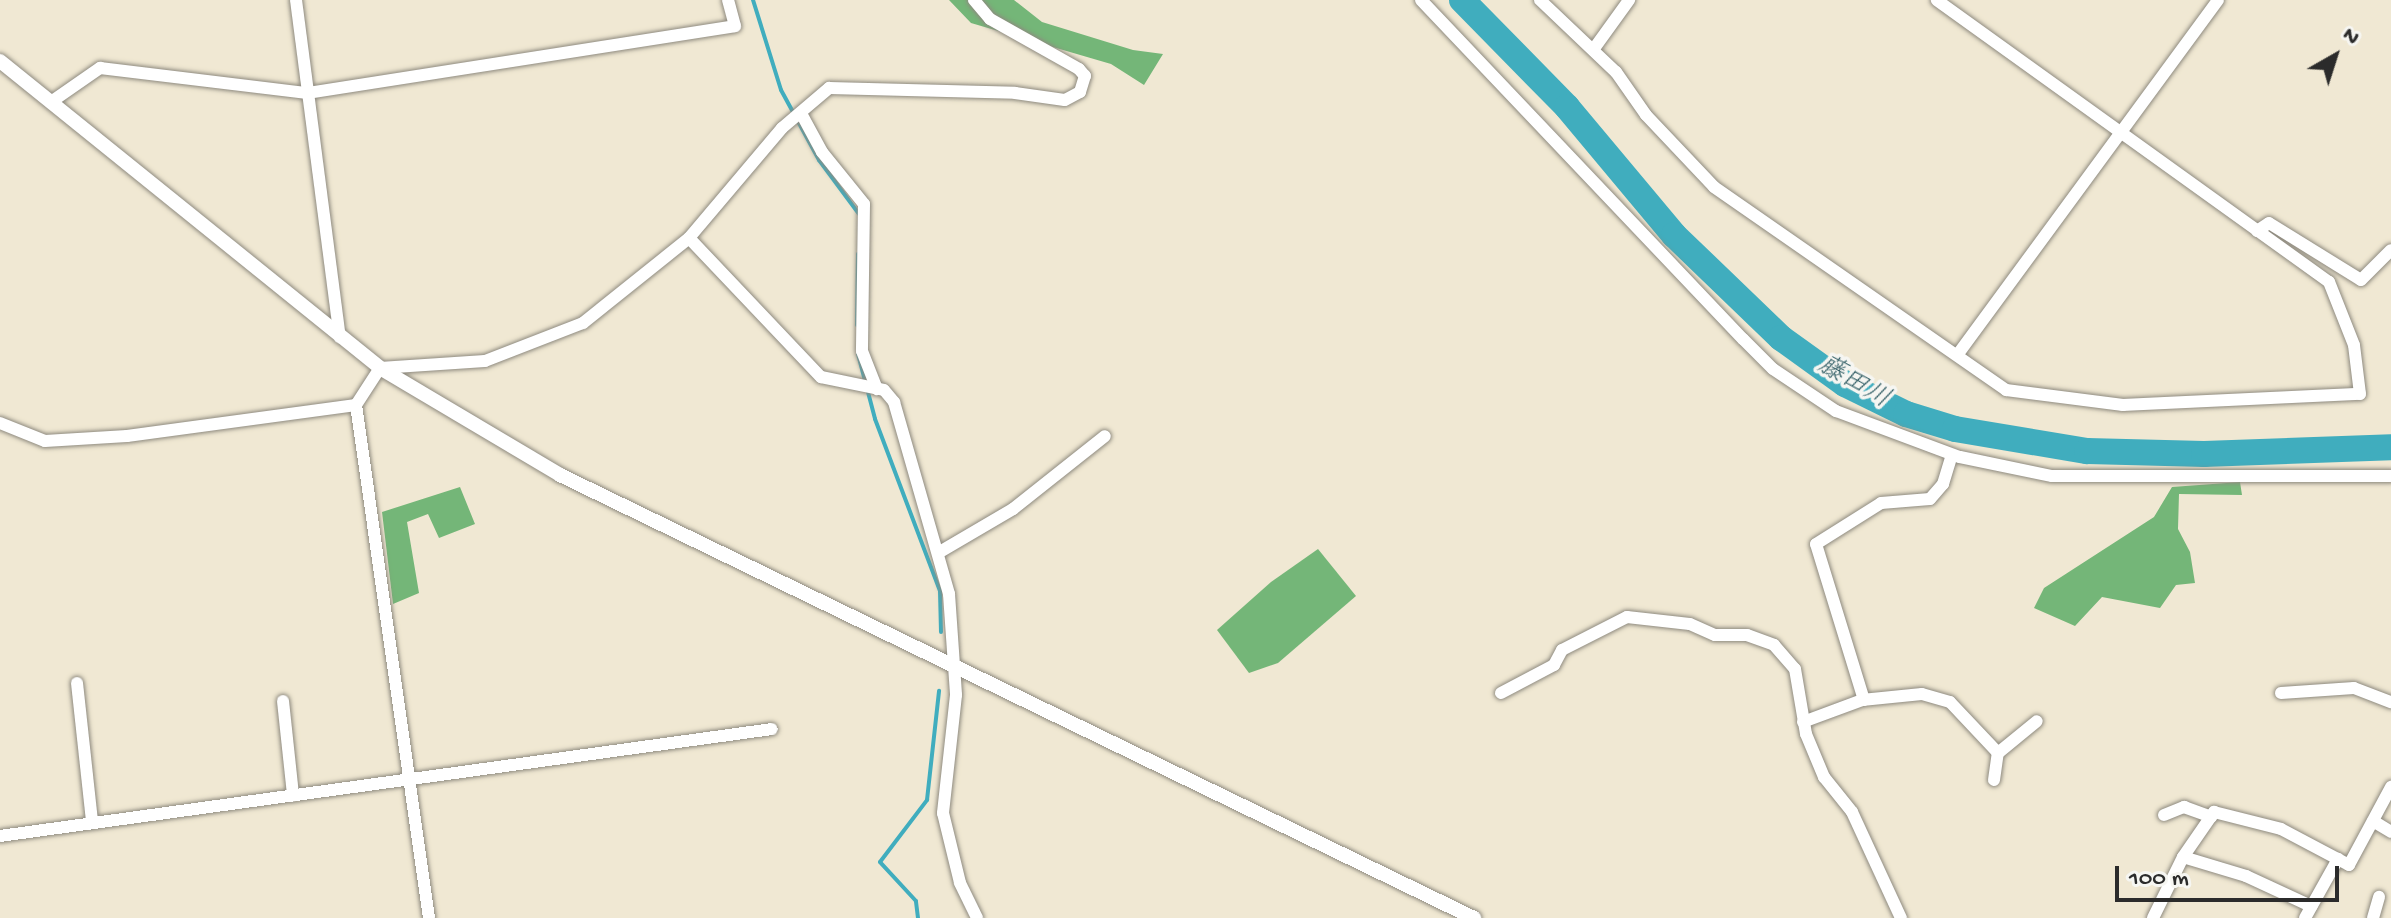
<!DOCTYPE html>
<html>
<head>
<meta charset="utf-8">
<style>
	body { margin:0 }
	#map { position:relative; width:2391px; height:918px; overflow:hidden; background:#f0e8d3; font-family:"Gochi Hand","Klee One",sans-serif }
	div>[style] { position:absolute }
	.forest>* { inset:0; background:#74b678 }
	.stream>* { height:4px; margin:-2px; padding:0 2px; transform-origin:2px; border-radius:2px; background:#40adbe }
	.river>* { height:26px; margin:-13px; padding:0 13px; transform-origin:13px; border-radius:13px; background:#40adbe }
	.roads { filter:drop-shadow(0 0 2px #8e8a7f) drop-shadow(0 0 2px #8e8a7f) }
	.minor>* { height:12px; margin:-6px; padding:0 6px; transform-origin:6px; border-radius:6px; background:#fff }
	.tertiary>* { height:14px; margin:-7px; padding:0 7px; transform-origin:7px; border-radius:7px; background:#fff }
	span { translate:-50% -50%; white-space:nowrap; text-align:center; line-height:1.15; -webkit-text-stroke:7px #f6f6f2; paint-order:stroke }
	.water-label { font-size:26px; color:#335f66; font-style:italic }
	.north { position:absolute; left:2295px; top:16px; width:80px; height:80px; -webkit-text-stroke:6px #f6f6f2; paint-order:stroke; rotate:39deg; font-size:22px; font-weight:700; line-height:32px; text-align:center; color:#2b2b2b }
	.north::after { content:''; display:block; margin:auto; width:28px; height:36px; background:#2b2b2b; clip-path:polygon(50% 0,100% 100%,50% 72%,0 100%) }
	.scale { position:absolute; left:2115px; top:866px; width:224px; height:36px; box-sizing:border-box; border:4px solid #2b2b2b; border-top:0; padding-left:10px; font-size:24px; line-height:28px; white-space:nowrap; color:#2b2b2b; -webkit-text-stroke:6px #f6f6f2; paint-order:stroke }
</style>
</head>
<body>
<div id="map">
	<div class="forest">
		<i style="clip-path:polygon(949px 0,1014px 0,1042px 22px,1133px 50px,1163px 54px,1144px 85px,1111px 64px,971px 23px)"></i>
		<i style="clip-path:polygon(2240px 482px,2242px 495px,2179px 494px,2178px 529px,2190px 552px,2195px 583px,2176px 585px,2160px 608px,2102px 597px,2075px 626px,2034px 608px,2044px 588px,2154px 517px,2172px 487px)"></i>
		<i style="clip-path:polygon(460px 487px,475px 524px,439px 538px,428px 514px,407px 522px,419px 593px,393px 604px,382px 512px)"></i>
		<i style="clip-path:polygon(1318px 549px,1356px 596px,1278px 663px,1249px 673px,1217px 630px,1271px 582px)"></i>
	</div>
	<div class="stream">
		<i style="left:753px;top:0;width:94px;rotate:72.7deg"></i>
		<i style="left:781px;top:90px;width:80px;rotate:61.5deg"></i>
		<i style="left:819px;top:160px;width:67px;rotate:53.5deg"></i>
		<i style="left:857px;top:325px;width:71px;rotate:-89.2deg"></i>
		<i style="left:858px;top:354px;width:67px;rotate:75.3deg"></i>
		<i style="left:875px;top:419px;width:184px;rotate:69.3deg"></i>
		<i style="left:940px;top:591px;width:41px;rotate:88.6deg"></i>
		<i style="left:918px;top:918px;width:17px;rotate:-97deg"></i>
		<i style="left:916px;top:901px;width:53px;rotate:-132.7deg"></i>
		<i style="left:880px;top:862px;width:78px;rotate:-52.8deg"></i>
		<i style="left:927px;top:800px;width:110px;rotate:-83.7deg"></i>
	</div>
	<div class="river">
		<i style="left:1462px;top:0;width:150px;rotate:45.5deg"></i>
		<i style="left:1567px;top:107px;width:167px;rotate:50.1deg"></i>
		<i style="left:1674px;top:235px;width:149px;rotate:43.9deg"></i>
		<i style="left:1781px;top:338px;width:79px;rotate:35.7deg"></i>
		<i style="left:1845px;top:384px;width:68px;rotate:26.2deg"></i>
		<i style="left:1906px;top:414px;width:51px;rotate:17deg"></i>
		<i style="left:1955px;top:429px;width:134px;rotate:9.5deg"></i>
		<i style="left:2087px;top:451px;width:117px;rotate:1.5deg"></i>
		<i style="left:2204px;top:454px;width:187px;rotate:-2.1deg"></i>
	</div>
	<div class="roads">
		<div class="minor">
			<i style="left:296px;top:0;width:340px;rotate:82.6deg"></i>
			<i style="left:1421px;top:0;width:468px;rotate:46.5deg"></i>
			<i style="left:1743px;top:339px;width:42px;rotate:45deg"></i>
			<i style="left:1773px;top:369px;width:76px;rotate:33.7deg"></i>
			<i style="left:1836px;top:411px;width:132px;rotate:20.4deg"></i>
			<i style="left:1960px;top:457px;width:94px;rotate:11.7deg"></i>
			<i style="left:2052px;top:476px;width:339px"></i>
			<i style="left:1540px;top:0;width:105px;rotate:43.5deg"></i>
			<i style="left:1616px;top:72px;width:52px;rotate:55.1deg"></i>
			<i style="left:1646px;top:115px;width:99px;rotate:46.6deg"></i>
			<i style="left:1714px;top:187px;width:356px;rotate:34.8deg"></i>
			<i style="left:2006px;top:390px;width:118px;rotate:7.3deg"></i>
			<i style="left:2123px;top:405px;width:237px;rotate:-2.7deg"></i>
			<i style="left:2360px;top:394px;width:49px;rotate:-97deg"></i>
			<i style="left:2354px;top:345px;width:68px;rotate:-111.6deg"></i>
			<i style="left:2329px;top:282px;width:483px;rotate:-144.3deg"></i>
			<i style="left:1593px;top:50px;width:62px;rotate:-54.2deg"></i>
			<i style="left:51px;top:102px;width:60px;rotate:-34.8deg"></i>
			<i style="left:100px;top:68px;width:209px;rotate:6.9deg"></i>
			<i style="left:308px;top:93px;width:432px;rotate:-8.9deg"></i>
			<i style="left:735px;top:26px;width:27px;rotate:-105deg"></i>
			<i style="left:802px;top:115px;width:42px;rotate:61.6deg"></i>
			<i style="left:822px;top:152px;width:67px;rotate:51.1deg"></i>
			<i style="left:864px;top:204px;width:147px;rotate:90.8deg"></i>
			<i style="left:862px;top:351px;width:41px;rotate:68.5deg"></i>
			<i style="left:2257px;top:231px;width:14px;rotate:-34deg"></i>
			<i style="left:2269px;top:223px;width:108px;rotate:31.8deg"></i>
			<i style="left:2361px;top:280px;width:42px;rotate:-45deg"></i>
			<i style="left:689px;top:238px;width:192px;rotate:46.5deg"></i>
			<i style="left:821px;top:377px;width:64px;rotate:11.7deg"></i>
			<i style="left:884px;top:390px;width:16px;rotate:50deg"></i>
			<i style="left:894px;top:402px;width:200px;rotate:74deg"></i>
			<i style="left:949px;top:594px;width:101px;rotate:86deg"></i>
			<i style="left:956px;top:695px;width:119px;rotate:96.3deg"></i>
			<i style="left:943px;top:813px;width:72px;rotate:76.3deg"></i>
			<i style="left:960px;top:883px;width:39px;rotate:64deg"></i>
			<i style="left:1958px;top:354px;width:439px;rotate:-53.7deg"></i>
			<i style="left:356px;top:405px;width:518px;rotate:81.9deg"></i>
			<i style="left:0;top:423px;width:48px;rotate:21.8deg"></i>
			<i style="left:45px;top:441px;width:82px;rotate:-3.5deg"></i>
			<i style="left:127px;top:436px;width:231px;rotate:-7.7deg"></i>
			<i style="left:356px;top:405px;width:44px;rotate:-57deg"></i>
			<i style="left:380px;top:368px;width:105px;rotate:-3.8deg"></i>
			<i style="left:485px;top:361px;width:105px;rotate:-21.2deg"></i>
			<i style="left:583px;top:323px;width:136px;rotate:-38.7deg"></i>
			<i style="left:689px;top:238px;width:144px;rotate:-49.8deg"></i>
			<i style="left:782px;top:128px;width:62px;rotate:-40.4deg"></i>
			<i style="left:829px;top:88px;width:186px;rotate:1.5deg"></i>
			<i style="left:1015px;top:93px;width:50px;rotate:8deg"></i>
			<i style="left:1065px;top:100px;width:17px;rotate:-28deg"></i>
			<i style="left:1080px;top:92px;width:17px;rotate:-73deg"></i>
			<i style="left:1085px;top:76px;width:9px;rotate:-131deg"></i>
			<i style="left:1079px;top:69px;width:102px;rotate:-150.7deg"></i>
			<i style="left:990px;top:19px;width:25px;rotate:-130deg"></i>
			<i style="left:938px;top:553px;width:87px;rotate:-30.4deg"></i>
			<i style="left:1013px;top:509px;width:117px;rotate:-38.4deg"></i>
			<i style="left:77px;top:683px;width:140px;rotate:83.8deg"></i>
			<i style="left:1501px;top:693px;width:60px;rotate:-27.8deg"></i>
			<i style="left:1554px;top:665px;width:17px;rotate:-62deg"></i>
			<i style="left:1562px;top:650px;width:73px;rotate:-26.9deg"></i>
			<i style="left:1627px;top:617px;width:63px;rotate:6.3deg"></i>
			<i style="left:1690px;top:624px;width:27px;rotate:24deg"></i>
			<i style="left:1715px;top:635px;width:32px"></i>
			<i style="left:1747px;top:635px;width:29px;rotate:20deg"></i>
			<i style="left:1774px;top:645px;width:32px;rotate:49deg"></i>
			<i style="left:1795px;top:669px;width:66px;rotate:80.4deg"></i>
			<i style="left:1806px;top:734px;width:47px;rotate:67.3deg"></i>
			<i style="left:1824px;top:777px;width:45px;rotate:51.3deg"></i>
			<i style="left:1852px;top:812px;width:117px;rotate:65.2deg"></i>
			<i style="left:2281px;top:693px;width:73px;rotate:-3.9deg"></i>
			<i style="left:2354px;top:688px;width:40px;rotate:21deg"></i>
			<i style="left:1864px;top:700px;width:163px;rotate:-107.1deg"></i>
			<i style="left:1816px;top:544px;width:77px;rotate:-32.2deg"></i>
			<i style="left:1881px;top:503px;width:49px;rotate:-4.7deg"></i>
			<i style="left:1930px;top:499px;width:20px;rotate:-49deg"></i>
			<i style="left:1943px;top:484px;width:30px;rotate:-73deg"></i>
			<i style="left:283px;top:701px;width:95px;rotate:83.9deg"></i>
			<i style="left:1803px;top:722px;width:63px;rotate:-20.4deg"></i>
			<i style="left:1862px;top:700px;width:60px;rotate:-5.7deg"></i>
			<i style="left:1922px;top:694px;width:29px;rotate:16deg"></i>
			<i style="left:1950px;top:702px;width:70px;rotate:46.7deg"></i>
			<i style="left:1994px;top:780px;width:27px;rotate:-82deg"></i>
			<i style="left:1998px;top:753px;width:50px;rotate:-39.4deg"></i>
			<i style="left:2164px;top:815px;width:22px;rotate:-22deg"></i>
			<i style="left:2184px;top:807px;width:29px;rotate:20deg"></i>
			<i style="left:2373px;top:821px;width:21px;rotate:31deg"></i>
			<i style="left:0;top:836px;width:779px;rotate:-7.89deg"></i>
			<i style="left:2183px;top:857px;width:66px;rotate:16.8deg"></i>
			<i style="left:2246px;top:876px;width:72px;rotate:24.8deg"></i>
			<i style="left:2153px;top:918px;width:68px;rotate:-63.8deg"></i>
			<i style="left:2183px;top:857px;width:55px;rotate:-55.4deg"></i>
			<i style="left:2214px;top:812px;width:69px;rotate:14.2deg"></i>
			<i style="left:2281px;top:829px;width:77px;rotate:27.9deg"></i>
			<i style="left:2349px;top:865px;width:89px;rotate:-61.7deg"></i>
			<i style="left:2305px;top:918px;width:68px;rotate:-60.8deg"></i>
			<i style="left:2373px;top:918px;width:22px;rotate:-74deg"></i>
		</div>
		<div class="tertiary">
			<i style="left:0;top:61px;width:489px;rotate:38.9deg"></i>
			<i style="left:380px;top:368px;width:209px;rotate:30.7deg"></i>
			<i style="left:560px;top:475px;width:1016px;rotate:25.86deg"></i>
		</div>
	</div>
	<div class="water-label">
		<span style="left:1853px;top:384px;rotate:30deg">藤田川</span>
	</div>
	<div class="north">N</div>
	<div class="scale">100 m</div>
</div>
</body>
</html>
